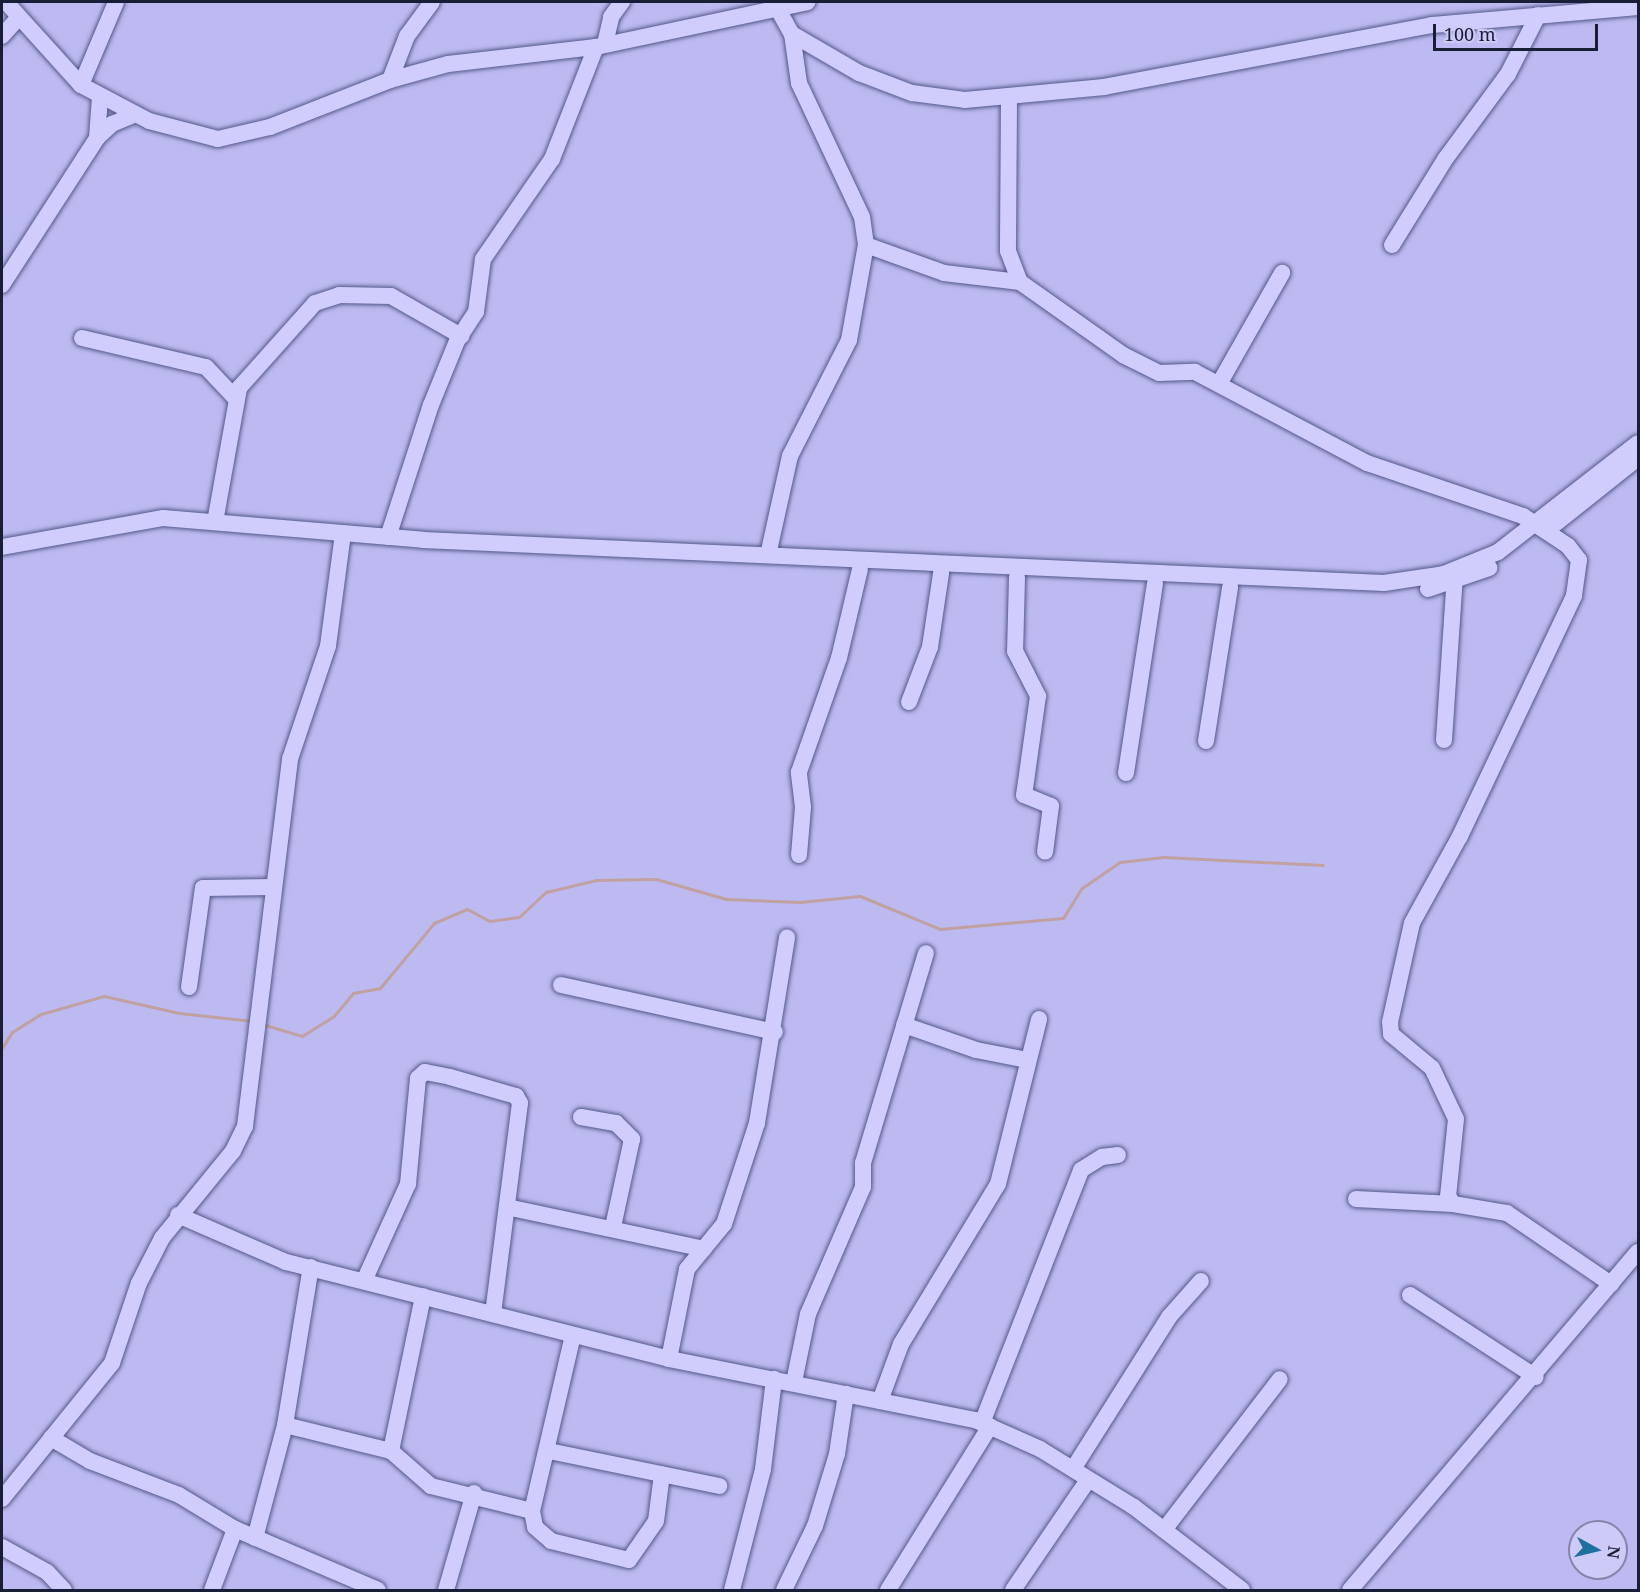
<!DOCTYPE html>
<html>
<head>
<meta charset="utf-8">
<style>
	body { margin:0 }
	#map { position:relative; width:1640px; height:1592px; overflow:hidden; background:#bdbaf1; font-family:"Noto Serif",serif }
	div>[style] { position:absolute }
	.stream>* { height:3px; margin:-1.5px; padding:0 1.5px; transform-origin:1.5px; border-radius:1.5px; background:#c1a19f }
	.roads { filter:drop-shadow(0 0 2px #535989) drop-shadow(0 0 2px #535989) }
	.minor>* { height:16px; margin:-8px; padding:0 8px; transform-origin:8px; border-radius:8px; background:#d0cdfc }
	span { translate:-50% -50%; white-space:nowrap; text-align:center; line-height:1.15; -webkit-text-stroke:4.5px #cdcaf8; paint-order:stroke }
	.frame { position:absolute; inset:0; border:3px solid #191e37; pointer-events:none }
	.north { position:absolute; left:1568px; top:1520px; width:60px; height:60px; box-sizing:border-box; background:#cdcaf8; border:2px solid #8585ab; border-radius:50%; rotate:98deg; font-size:16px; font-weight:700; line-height:24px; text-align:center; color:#191e37 }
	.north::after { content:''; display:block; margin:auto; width:21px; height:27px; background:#1e709e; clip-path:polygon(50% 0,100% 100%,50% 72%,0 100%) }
	.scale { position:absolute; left:1433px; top:24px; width:165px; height:27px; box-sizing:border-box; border:3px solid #191e37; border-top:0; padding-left:8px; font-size:18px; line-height:21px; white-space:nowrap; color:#191e37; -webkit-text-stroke:4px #cdcaf8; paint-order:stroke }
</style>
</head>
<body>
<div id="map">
	<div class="stream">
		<i style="left:262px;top:1024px;width:42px;rotate:16.7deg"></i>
		<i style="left:302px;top:1036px;width:36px;rotate:-32deg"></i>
		<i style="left:333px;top:1017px;width:31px;rotate:-50deg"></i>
		<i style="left:353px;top:993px;width:27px;rotate:-10deg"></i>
		<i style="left:380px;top:988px;width:85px;rotate:-50.3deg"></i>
		<i style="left:434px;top:923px;width:36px;rotate:-23deg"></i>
		<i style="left:467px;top:909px;width:26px;rotate:28deg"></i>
		<i style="left:490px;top:921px;width:29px;rotate:-8deg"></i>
		<i style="left:519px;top:917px;width:37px;rotate:-43deg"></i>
		<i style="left:546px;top:892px;width:51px;rotate:-13.5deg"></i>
		<i style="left:596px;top:880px;width:60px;rotate:-1deg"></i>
		<i style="left:656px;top:879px;width:73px;rotate:15.9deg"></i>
		<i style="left:726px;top:899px;width:74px;rotate:2.3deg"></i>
		<i style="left:800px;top:902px;width:60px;rotate:-5.7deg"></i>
		<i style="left:860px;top:896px;width:87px;rotate:22.4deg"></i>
		<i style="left:940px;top:929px;width:123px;rotate:-5.1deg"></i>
		<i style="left:1063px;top:918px;width:36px;rotate:-58deg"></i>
		<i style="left:1082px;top:888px;width:46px;rotate:-34.4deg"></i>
		<i style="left:1120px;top:862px;width:44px;rotate:-6.5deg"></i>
		<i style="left:1164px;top:857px;width:159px;rotate:2.9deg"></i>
		<i style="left:2px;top:1048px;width:19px;rotate:-58deg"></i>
		<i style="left:12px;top:1032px;width:34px;rotate:-32deg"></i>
		<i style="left:41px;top:1014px;width:66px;rotate:-15.9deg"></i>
		<i style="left:104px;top:996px;width:77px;rotate:12.8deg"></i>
		<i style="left:179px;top:1013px;width:74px;rotate:6.2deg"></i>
	</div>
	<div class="roads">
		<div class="minor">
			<i style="left:6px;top:2px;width:112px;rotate:47.9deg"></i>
			<i style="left:81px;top:85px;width:77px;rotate:27.9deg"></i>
			<i style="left:149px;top:121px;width:71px;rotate:14.6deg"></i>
			<i style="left:218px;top:139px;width:53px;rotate:-13deg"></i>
			<i style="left:270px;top:127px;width:129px;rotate:-21.4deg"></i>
			<i style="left:390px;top:80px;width:60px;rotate:-15.4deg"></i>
			<i style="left:448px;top:64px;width:149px;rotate:-6.6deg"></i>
			<i style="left:596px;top:47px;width:216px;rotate:-12deg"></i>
			<i style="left:774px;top:2px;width:37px;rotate:61deg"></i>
			<i style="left:792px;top:34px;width:78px;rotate:30.2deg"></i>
			<i style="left:859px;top:73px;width:57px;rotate:20.7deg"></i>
			<i style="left:912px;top:93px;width:53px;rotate:7.5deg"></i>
			<i style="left:965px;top:100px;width:140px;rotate:-5.3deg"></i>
			<i style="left:1104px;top:87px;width:334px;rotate:-10.7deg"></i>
			<i style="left:1432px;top:25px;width:207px;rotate:-5deg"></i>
			<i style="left:2px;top:36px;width:24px;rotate:-48deg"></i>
			<i style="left:605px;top:44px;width:28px;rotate:-77deg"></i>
			<i style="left:611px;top:17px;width:19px;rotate:-54deg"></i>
			<i style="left:390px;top:80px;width:47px;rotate:-68.9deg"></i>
			<i style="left:407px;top:36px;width:42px;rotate:-53.7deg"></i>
			<i style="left:81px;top:85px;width:90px;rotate:-67.1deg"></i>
			<i style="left:1009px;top:99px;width:152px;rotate:90.4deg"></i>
			<i style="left:1008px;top:251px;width:33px;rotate:69deg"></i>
			<i style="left:1020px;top:282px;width:126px;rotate:35.3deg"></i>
			<i style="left:1123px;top:355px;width:40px;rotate:26.6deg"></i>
			<i style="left:1159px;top:373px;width:36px;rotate:-2deg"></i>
			<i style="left:1195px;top:372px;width:195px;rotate:27.9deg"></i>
			<i style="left:1367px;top:463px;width:165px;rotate:18.8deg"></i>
			<i style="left:1523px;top:516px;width:54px;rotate:33.7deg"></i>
			<i style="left:1568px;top:546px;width:18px;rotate:52deg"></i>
			<i style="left:1579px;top:560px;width:36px;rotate:98deg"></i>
			<i style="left:1574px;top:596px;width:266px;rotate:115.4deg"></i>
			<i style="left:1460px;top:836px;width:99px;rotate:118.9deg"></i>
			<i style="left:1412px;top:923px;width:101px;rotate:102.5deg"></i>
			<i style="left:1390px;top:1022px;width:12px;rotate:85deg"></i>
			<i style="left:1391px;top:1034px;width:53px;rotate:39.7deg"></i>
			<i style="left:1432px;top:1068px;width:56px;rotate:64.8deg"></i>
			<i style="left:1456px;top:1119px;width:77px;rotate:95.9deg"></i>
			<i style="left:1448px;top:1196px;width:9px;rotate:58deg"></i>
			<i style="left:97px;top:138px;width:41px;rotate:-85.8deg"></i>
			<i style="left:866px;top:245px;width:83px;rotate:19.7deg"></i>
			<i style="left:944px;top:273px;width:77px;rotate:6.8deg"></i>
			<i style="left:1392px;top:245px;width:102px;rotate:-58.2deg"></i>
			<i style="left:1446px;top:158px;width:104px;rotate:-53.6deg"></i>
			<i style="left:1508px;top:74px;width:66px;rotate:-63deg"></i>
			<i style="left:2px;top:285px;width:175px;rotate:-57.1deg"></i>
			<i style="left:97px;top:138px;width:21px;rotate:-43deg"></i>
			<i style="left:112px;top:124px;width:23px;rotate:-23deg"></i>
			<i style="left:82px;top:338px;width:127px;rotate:13.2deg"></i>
			<i style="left:206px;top:367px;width:44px;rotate:46.8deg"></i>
			<i style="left:1219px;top:384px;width:128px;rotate:-60.4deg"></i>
			<i style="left:215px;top:522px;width:136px;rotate:-79.8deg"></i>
			<i style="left:239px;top:388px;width:114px;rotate:-48.2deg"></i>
			<i style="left:315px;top:303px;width:25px;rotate:-18deg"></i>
			<i style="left:339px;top:295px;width:52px;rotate:1.1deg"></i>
			<i style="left:391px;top:296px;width:81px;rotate:29.7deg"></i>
			<i style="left:1555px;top:524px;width:106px;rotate:-38.5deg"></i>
			<i style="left:388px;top:537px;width:139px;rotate:-72deg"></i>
			<i style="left:431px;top:405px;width:69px;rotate:-67.9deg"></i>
			<i style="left:457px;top:341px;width:35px;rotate:-57deg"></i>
			<i style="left:476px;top:312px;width:53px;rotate:-82.5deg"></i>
			<i style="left:483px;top:259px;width:121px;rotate:-55.4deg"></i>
			<i style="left:552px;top:159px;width:120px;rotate:-68.6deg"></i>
			<i style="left:2px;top:547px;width:164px;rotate:-10.2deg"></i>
			<i style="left:163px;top:518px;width:261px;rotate:4.8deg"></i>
			<i style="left:423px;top:540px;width:962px;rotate:2.56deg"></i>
			<i style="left:1384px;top:583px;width:61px;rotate:-8.5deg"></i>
			<i style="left:1444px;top:574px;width:58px;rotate:-22.2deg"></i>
			<i style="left:1498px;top:552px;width:177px;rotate:-37.9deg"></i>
			<i style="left:768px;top:555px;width:101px;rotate:-77.5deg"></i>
			<i style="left:790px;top:456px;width:130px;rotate:-63deg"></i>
			<i style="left:849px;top:340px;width:97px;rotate:-79.9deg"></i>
			<i style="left:866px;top:245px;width:28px;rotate:-98deg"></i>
			<i style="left:862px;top:217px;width:148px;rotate:-115.2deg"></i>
			<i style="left:799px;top:83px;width:49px;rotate:-98.1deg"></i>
			<i style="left:1017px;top:577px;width:74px;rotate:91.5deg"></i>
			<i style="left:1015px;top:651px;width:51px;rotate:62.9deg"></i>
			<i style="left:1038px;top:696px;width:100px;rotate:98deg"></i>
			<i style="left:1024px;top:795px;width:29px;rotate:22deg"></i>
			<i style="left:1051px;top:806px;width:46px;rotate:97.4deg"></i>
			<i style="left:1428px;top:589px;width:65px;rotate:-19deg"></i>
			<i style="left:909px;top:702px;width:59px;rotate:-69.1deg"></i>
			<i style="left:930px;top:647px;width:75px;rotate:-81.5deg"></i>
			<i style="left:1444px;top:740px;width:167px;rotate:-86.2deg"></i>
			<i style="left:1206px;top:741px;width:156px;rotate:-81.1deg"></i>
			<i style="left:1126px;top:773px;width:192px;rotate:-81.3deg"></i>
			<i style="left:799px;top:855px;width:48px;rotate:-85.2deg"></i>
			<i style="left:803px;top:807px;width:35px;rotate:-97deg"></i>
			<i style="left:799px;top:772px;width:121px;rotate:-70.7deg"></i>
			<i style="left:839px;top:658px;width:91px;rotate:-76.7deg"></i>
			<i style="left:561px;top:985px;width:219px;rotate:12.4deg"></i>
			<i style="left:189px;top:987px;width:100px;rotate:-82deg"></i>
			<i style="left:203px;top:888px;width:71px;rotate:-0.8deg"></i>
			<i style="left:904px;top:1025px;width:76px;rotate:19.1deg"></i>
			<i style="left:976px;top:1050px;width:53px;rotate:10.9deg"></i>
			<i style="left:581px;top:1117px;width:36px;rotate:10deg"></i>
			<i style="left:616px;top:1123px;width:23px;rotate:45deg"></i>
			<i style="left:632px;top:1139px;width:90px;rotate:102.2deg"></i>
			<i style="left:1356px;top:1199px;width:97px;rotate:3deg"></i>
			<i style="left:1453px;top:1204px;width:55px;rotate:9.5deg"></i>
			<i style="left:1507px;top:1213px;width:126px;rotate:34.3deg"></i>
			<i style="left:507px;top:1207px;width:201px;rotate:12deg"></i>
			<i style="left:178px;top:1215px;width:118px;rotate:23.5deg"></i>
			<i style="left:286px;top:1262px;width:395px;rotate:14.2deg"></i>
			<i style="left:669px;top:1359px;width:312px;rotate:11.3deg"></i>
			<i style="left:975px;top:1420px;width:71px;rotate:24deg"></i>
			<i style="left:1040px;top:1449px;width:110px;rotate:31.7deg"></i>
			<i style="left:1134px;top:1507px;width:136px;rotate:37.5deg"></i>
			<i style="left:364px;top:1281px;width:107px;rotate:-65.6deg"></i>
			<i style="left:408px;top:1184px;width:106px;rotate:-84.6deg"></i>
			<i style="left:418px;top:1078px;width:9px;rotate:-41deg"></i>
			<i style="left:425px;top:1072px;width:25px;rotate:11deg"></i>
			<i style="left:450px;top:1077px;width:69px;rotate:16.1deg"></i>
			<i style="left:516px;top:1096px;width:8px;rotate:60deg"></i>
			<i style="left:520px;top:1103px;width:213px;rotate:97.3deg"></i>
			<i style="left:1410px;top:1295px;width:150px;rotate:33.1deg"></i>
			<i style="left:573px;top:1335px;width:181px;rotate:103.1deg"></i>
			<i style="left:532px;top:1511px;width:16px;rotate:79deg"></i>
			<i style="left:535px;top:1527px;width:21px;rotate:41deg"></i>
			<i style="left:551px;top:1541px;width:80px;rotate:13.7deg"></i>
			<i style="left:629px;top:1560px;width:47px;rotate:-55.3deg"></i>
			<i style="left:656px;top:1521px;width:47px;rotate:-82.7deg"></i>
			<i style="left:669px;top:1359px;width:92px;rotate:-78.7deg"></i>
			<i style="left:687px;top:1269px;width:58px;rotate:-50.6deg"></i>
			<i style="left:724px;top:1224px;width:106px;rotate:-71.9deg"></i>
			<i style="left:757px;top:1123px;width:188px;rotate:-80.8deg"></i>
			<i style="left:794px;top:1382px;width:69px;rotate:-78.4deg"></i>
			<i style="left:808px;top:1314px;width:138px;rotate:-66.6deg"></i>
			<i style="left:863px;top:1187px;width:24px;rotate:-90deg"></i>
			<i style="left:863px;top:1163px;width:219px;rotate:-73.3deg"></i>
			<i style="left:880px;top:1401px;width:61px;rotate:-69.8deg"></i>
			<i style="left:901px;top:1344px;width:187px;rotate:-58.8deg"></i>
			<i style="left:998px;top:1184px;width:170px;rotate:-76deg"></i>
			<i style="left:982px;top:1423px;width:272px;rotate:-68.6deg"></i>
			<i style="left:1081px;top:1170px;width:25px;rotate:-32deg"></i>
			<i style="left:1102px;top:1157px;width:16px;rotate:-7deg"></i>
			<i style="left:285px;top:1425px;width:109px;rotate:13.8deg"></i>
			<i style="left:391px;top:1451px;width:53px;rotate:41.2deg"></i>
			<i style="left:431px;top:1486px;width:104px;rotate:13.9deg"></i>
			<i style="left:51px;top:1438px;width:45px;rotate:30.5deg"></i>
			<i style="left:90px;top:1461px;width:95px;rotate:20.9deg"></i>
			<i style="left:179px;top:1495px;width:66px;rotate:31.3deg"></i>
			<i style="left:235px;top:1529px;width:155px;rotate:23.1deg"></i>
			<i style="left:391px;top:1451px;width:158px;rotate:-78.3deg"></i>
			<i style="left:549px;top:1451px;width:174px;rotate:11.6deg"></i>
			<i style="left:1073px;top:1469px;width:180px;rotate:-57.7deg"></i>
			<i style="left:1169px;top:1317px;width:48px;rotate:-48.4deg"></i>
			<i style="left:2px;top:1499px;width:175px;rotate:-51deg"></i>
			<i style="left:112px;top:1363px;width:84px;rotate:-71.4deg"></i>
			<i style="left:139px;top:1283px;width:51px;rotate:-62.9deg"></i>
			<i style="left:162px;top:1238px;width:112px;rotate:-50.8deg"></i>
			<i style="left:233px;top:1151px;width:28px;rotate:-64deg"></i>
			<i style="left:245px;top:1126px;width:370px;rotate:-83deg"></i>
			<i style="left:290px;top:759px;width:119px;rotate:-71.4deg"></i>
			<i style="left:328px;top:646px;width:114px;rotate:-82.4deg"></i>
			<i style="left:1164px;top:1530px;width:190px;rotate:-52.5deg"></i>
			<i style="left:255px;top:1538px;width:117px;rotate:-75.1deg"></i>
			<i style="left:285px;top:1425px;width:160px;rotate:-80.7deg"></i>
			<i style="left:2px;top:1547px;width:51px;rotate:29.1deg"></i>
			<i style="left:47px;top:1572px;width:25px;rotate:47deg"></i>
			<i style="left:212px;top:1590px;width:65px;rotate:-69.3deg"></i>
			<i style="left:446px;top:1590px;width:101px;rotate:-73.9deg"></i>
			<i style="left:732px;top:1590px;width:125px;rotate:-75.6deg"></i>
			<i style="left:763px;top:1469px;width:91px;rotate:-83deg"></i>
			<i style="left:784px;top:1590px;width:71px;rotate:-64.2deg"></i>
			<i style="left:815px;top:1526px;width:75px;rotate:-73deg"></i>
			<i style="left:837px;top:1454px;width:61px;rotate:-81.5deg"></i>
			<i style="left:888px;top:1590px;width:193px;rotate:-58.1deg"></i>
			<i style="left:1013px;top:1590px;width:133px;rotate:-55.7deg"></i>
			<i style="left:1350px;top:1590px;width:444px;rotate:-49.6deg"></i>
		</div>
	</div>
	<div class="frame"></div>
	<div class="north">N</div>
	<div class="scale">100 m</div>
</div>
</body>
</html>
